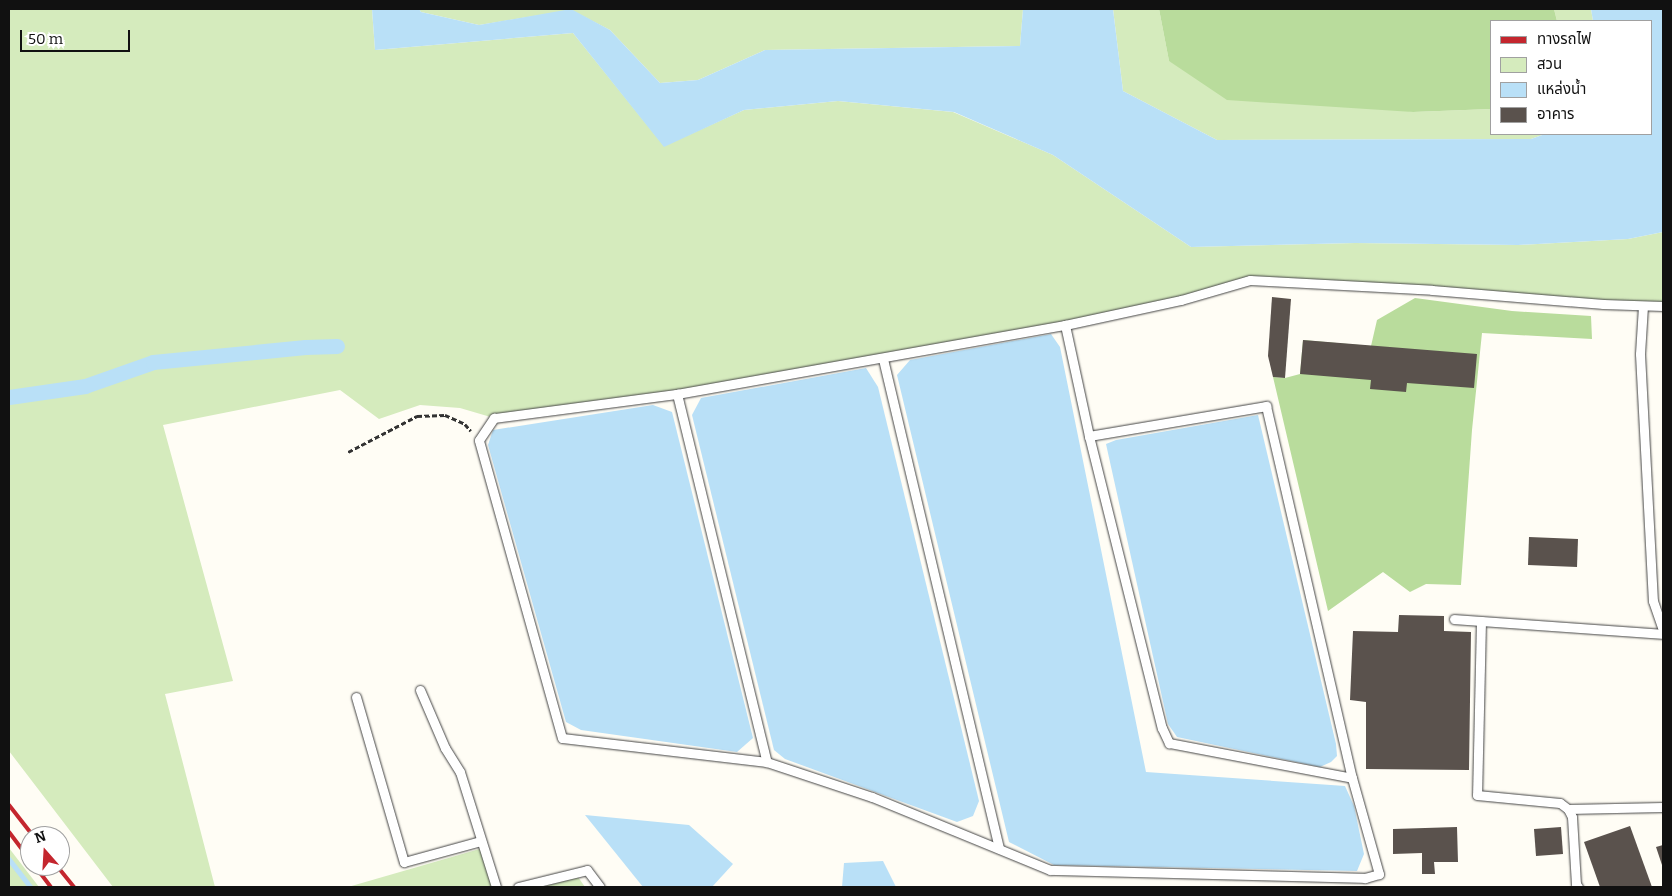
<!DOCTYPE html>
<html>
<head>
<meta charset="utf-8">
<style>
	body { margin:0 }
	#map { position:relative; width:1672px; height:896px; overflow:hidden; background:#fffdf5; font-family:Bitter,"Noto Sans Thai",serif }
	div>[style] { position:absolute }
	.green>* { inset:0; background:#d5ebbd }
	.forest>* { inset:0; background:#b9dc9c }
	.water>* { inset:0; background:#b9e0f7 }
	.stream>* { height:4.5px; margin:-2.25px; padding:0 2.25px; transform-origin:2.25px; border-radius:2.25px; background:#b9e0f7 }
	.canal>* { height:15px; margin:-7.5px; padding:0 7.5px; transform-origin:7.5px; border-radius:7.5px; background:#b9e0f7 }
	.building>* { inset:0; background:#5a524d }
	.path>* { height:2.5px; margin-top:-1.25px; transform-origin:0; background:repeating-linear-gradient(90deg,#333 0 5px,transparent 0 7.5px) }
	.roads { filter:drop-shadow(0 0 1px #444) drop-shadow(0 0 1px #444) }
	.service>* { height:9px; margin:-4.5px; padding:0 4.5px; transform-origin:4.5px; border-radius:4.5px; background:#fff }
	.rail>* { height:4px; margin:-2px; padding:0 2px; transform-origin:2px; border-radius:2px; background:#c4262e }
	span { translate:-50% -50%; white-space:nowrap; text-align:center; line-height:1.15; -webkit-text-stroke:5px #fff; paint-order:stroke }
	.frame { position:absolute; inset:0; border:10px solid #111; pointer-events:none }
	.legend { position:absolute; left:1490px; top:20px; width:162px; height:115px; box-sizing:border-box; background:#fff; border:1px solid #a0a0a0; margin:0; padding:6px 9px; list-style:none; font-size:15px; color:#111 }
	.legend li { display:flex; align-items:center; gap:10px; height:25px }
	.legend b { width:25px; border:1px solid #a0a0a0 }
	.north { position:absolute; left:20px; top:826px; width:50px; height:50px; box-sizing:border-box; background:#fff; border:1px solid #a0a0a0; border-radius:50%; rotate:341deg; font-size:14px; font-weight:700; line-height:20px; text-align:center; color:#111 }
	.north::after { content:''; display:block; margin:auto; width:18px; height:22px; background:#c4262e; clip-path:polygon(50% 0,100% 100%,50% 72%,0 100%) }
	.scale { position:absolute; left:20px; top:30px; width:110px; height:22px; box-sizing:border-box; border:2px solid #111; border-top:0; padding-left:6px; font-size:15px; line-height:18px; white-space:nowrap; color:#111; -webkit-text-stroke:4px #fff; paint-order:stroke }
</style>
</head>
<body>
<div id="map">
	<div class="green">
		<i style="clip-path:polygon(9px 9px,372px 9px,375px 50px,573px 33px,664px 146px,744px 110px,838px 101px,953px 112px,1053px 155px,1191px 247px,1355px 243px,1518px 245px,1628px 239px,1663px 232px,1663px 306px,1250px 280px,1181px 300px,883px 359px,494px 418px,460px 408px,420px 405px,379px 419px,340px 390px,163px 425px,233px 681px,165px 694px,215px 887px,113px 887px,9px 751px)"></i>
		<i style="clip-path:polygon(419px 9px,1023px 9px,1020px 46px,765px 50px,698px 80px,660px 83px,610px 30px,571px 10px,479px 25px,421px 12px)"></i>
		<i style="clip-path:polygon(1113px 9px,1159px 9px,1169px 61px,1413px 112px,1491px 109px,1491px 134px,1545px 134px,1531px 139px,1217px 140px,1123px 91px)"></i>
		<i style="clip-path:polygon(1554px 9px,1591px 9px,1593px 21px,1557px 21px)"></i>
		<i style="clip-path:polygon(9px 848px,39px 887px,9px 887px)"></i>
		<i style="clip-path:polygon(483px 848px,498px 887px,348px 887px)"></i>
		<i style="clip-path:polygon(578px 877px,585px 887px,542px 887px)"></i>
	</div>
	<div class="forest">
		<i style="clip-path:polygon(1159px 9px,1554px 9px,1557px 21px,1491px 21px,1491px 109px,1413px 112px,1227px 100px,1169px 61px)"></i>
		<i style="clip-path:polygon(1415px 298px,1512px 311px,1591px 316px,1592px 339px,1482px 333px,1472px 430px,1461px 585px,1426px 584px,1410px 592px,1383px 572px,1328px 611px,1273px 377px,1285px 378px,1300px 374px,1303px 340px,1371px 346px,1377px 320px)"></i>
	</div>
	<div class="water">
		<i style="clip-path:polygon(372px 9px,419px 9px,421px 12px,479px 25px,571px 9px,610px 30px,660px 83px,698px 80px,765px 50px,1020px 46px,1023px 9px,1113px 9px,1123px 91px,1217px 140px,1531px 139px,1545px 134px,1651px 134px,1651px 21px,1593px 21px,1591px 9px,1663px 9px,1663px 232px,1628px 239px,1518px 245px,1355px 243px,1191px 247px,1053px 155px,954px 112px,838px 101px,744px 110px,664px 147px,573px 33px,375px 50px)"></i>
		<i style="clip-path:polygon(1051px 334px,1060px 347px,1146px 772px,1345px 786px,1354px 806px,1364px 854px,1357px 871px,1054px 865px,1009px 842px,897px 375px,910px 360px)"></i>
		<i style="clip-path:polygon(866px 368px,878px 387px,979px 801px,973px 816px,957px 822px,785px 759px,774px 750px,692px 415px,701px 398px)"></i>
		<i style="clip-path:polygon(653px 405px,672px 412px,753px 738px,737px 752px,581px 730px,566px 722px,488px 445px,493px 430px)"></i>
		<i style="clip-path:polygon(1258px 415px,1336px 744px,1337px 756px,1331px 762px,1320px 767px,1177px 737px,1168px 724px,1106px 444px,1116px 440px)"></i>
		<i style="clip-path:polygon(585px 815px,689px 825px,733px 864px,712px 887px,643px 887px)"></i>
		<i style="clip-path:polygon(883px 861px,896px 887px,842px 887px,844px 863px)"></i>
	</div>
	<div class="stream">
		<i style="left:9px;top:859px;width:36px;rotate:52deg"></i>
	</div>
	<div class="canal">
		<i style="left:9px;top:397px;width:77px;rotate:-8.2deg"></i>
		<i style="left:85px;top:386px;width:72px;rotate:-19.4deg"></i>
		<i style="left:153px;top:362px;width:153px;rotate:-5.6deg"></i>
		<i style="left:305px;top:347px;width:32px;rotate:-2deg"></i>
	</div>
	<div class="building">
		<i style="clip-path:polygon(1272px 297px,1291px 299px,1285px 378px,1273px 377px,1268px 356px)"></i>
		<i style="clip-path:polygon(1303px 340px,1477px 354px,1474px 388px,1407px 383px,1406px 392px,1370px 389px,1371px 380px,1300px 374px)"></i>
		<i style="clip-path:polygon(1529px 537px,1578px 539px,1577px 567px,1528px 565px)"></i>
		<i style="clip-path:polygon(1399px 615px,1444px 616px,1444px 631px,1471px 632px,1469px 770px,1366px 769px,1366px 702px,1350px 700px,1353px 631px,1398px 632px)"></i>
		<i style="clip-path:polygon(1630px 826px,1652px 887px,1600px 887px,1584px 842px)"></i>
		<i style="clip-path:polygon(1457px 827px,1458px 862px,1434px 862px,1435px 874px,1422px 874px,1422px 853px,1393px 854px,1393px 829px)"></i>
		<i style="clip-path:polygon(1561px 827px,1563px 854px,1536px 856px,1534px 829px)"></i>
		<i style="clip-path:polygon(1663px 845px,1663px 868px,1656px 847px)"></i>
	</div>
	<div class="path">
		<i style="left:348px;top:452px;width:78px;rotate:-27.6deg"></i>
		<i style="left:417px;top:416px;width:28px;rotate:-2deg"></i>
		<i style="left:445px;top:415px;width:22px;rotate:24deg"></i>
		<i style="left:465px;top:424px;width:9px;rotate:49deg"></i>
	</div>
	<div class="roads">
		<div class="service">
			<i style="left:1643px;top:306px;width:48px;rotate:93.6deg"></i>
			<i style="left:1640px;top:354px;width:247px;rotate:87deg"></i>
			<i style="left:1653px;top:601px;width:31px;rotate:71deg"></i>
			<i style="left:1065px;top:325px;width:114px;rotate:77.8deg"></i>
			<i style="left:1089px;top:436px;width:180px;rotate:-9.6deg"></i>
			<i style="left:1266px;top:406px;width:382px;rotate:77deg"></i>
			<i style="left:1352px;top:778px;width:100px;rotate:74.3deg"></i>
			<i style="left:1379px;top:874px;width:15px;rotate:164deg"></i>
			<i style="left:1365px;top:878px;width:315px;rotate:-178.5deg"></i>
			<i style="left:1050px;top:870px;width:192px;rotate:-157.7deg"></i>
			<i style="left:872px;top:797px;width:111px;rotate:-161.6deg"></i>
			<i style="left:767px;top:762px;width:206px;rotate:-173.3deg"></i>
			<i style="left:562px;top:738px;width:309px;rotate:-105.6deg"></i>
			<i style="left:479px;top:440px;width:27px;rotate:-56deg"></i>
			<i style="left:494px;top:418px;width:185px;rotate:-7.5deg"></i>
			<i style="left:677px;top:394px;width:394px;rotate:-10.1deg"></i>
			<i style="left:1065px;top:325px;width:119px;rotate:-12.2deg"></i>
			<i style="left:1181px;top:300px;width:72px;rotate:-16.2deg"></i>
			<i style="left:1250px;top:280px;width:182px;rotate:3.1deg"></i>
			<i style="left:1432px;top:290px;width:172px;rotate:4.7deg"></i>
			<i style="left:1603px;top:304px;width:60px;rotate:1.9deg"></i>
			<i style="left:883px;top:359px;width:503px;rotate:76.66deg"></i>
			<i style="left:677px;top:394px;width:379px;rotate:76.3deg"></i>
			<i style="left:1089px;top:436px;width:301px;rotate:76deg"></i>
			<i style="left:1162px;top:728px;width:17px;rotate:65deg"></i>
			<i style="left:1169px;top:743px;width:186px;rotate:10.8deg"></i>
			<i style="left:1454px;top:619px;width:210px;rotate:4.1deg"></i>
			<i style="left:1481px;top:621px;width:174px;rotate:91.3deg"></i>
			<i style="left:1477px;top:795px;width:83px;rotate:5.5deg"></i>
			<i style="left:1560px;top:803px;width:10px;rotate:37deg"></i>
			<i style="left:1568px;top:809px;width:9px;rotate:63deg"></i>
			<i style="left:1572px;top:817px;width:67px;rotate:86.6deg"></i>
			<i style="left:1576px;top:884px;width:4px;rotate:56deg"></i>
			<i style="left:420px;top:690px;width:63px;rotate:66.7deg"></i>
			<i style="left:445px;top:748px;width:28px;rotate:58deg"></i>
			<i style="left:460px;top:772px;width:121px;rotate:72.6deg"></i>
			<i style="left:356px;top:697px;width:172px;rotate:73.8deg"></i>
			<i style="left:404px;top:862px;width:80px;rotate:-15.3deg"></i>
			<i style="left:1568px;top:809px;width:95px;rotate:-1.2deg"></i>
			<i style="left:518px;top:887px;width:71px;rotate:-13.8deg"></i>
			<i style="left:587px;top:870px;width:21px;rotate:53deg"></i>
		</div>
	</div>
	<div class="rail">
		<i style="left:9px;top:805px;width:39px;rotate:52deg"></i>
		<i style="left:9px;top:832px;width:35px;rotate:53deg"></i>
		<i style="left:35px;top:866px;width:26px;rotate:53deg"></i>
		<i style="left:57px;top:866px;width:27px;rotate:51deg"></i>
	</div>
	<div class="frame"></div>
	<ul class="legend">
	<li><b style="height:6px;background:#c4262e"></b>ทางรถไฟ</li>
	<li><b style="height:14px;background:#d5ebbd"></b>สวน</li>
	<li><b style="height:14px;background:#b9e0f7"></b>แหล่งน้ำ</li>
	<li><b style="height:14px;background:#5a524d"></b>อาคาร</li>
	</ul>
	<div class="north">N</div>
	<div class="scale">50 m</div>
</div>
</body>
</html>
